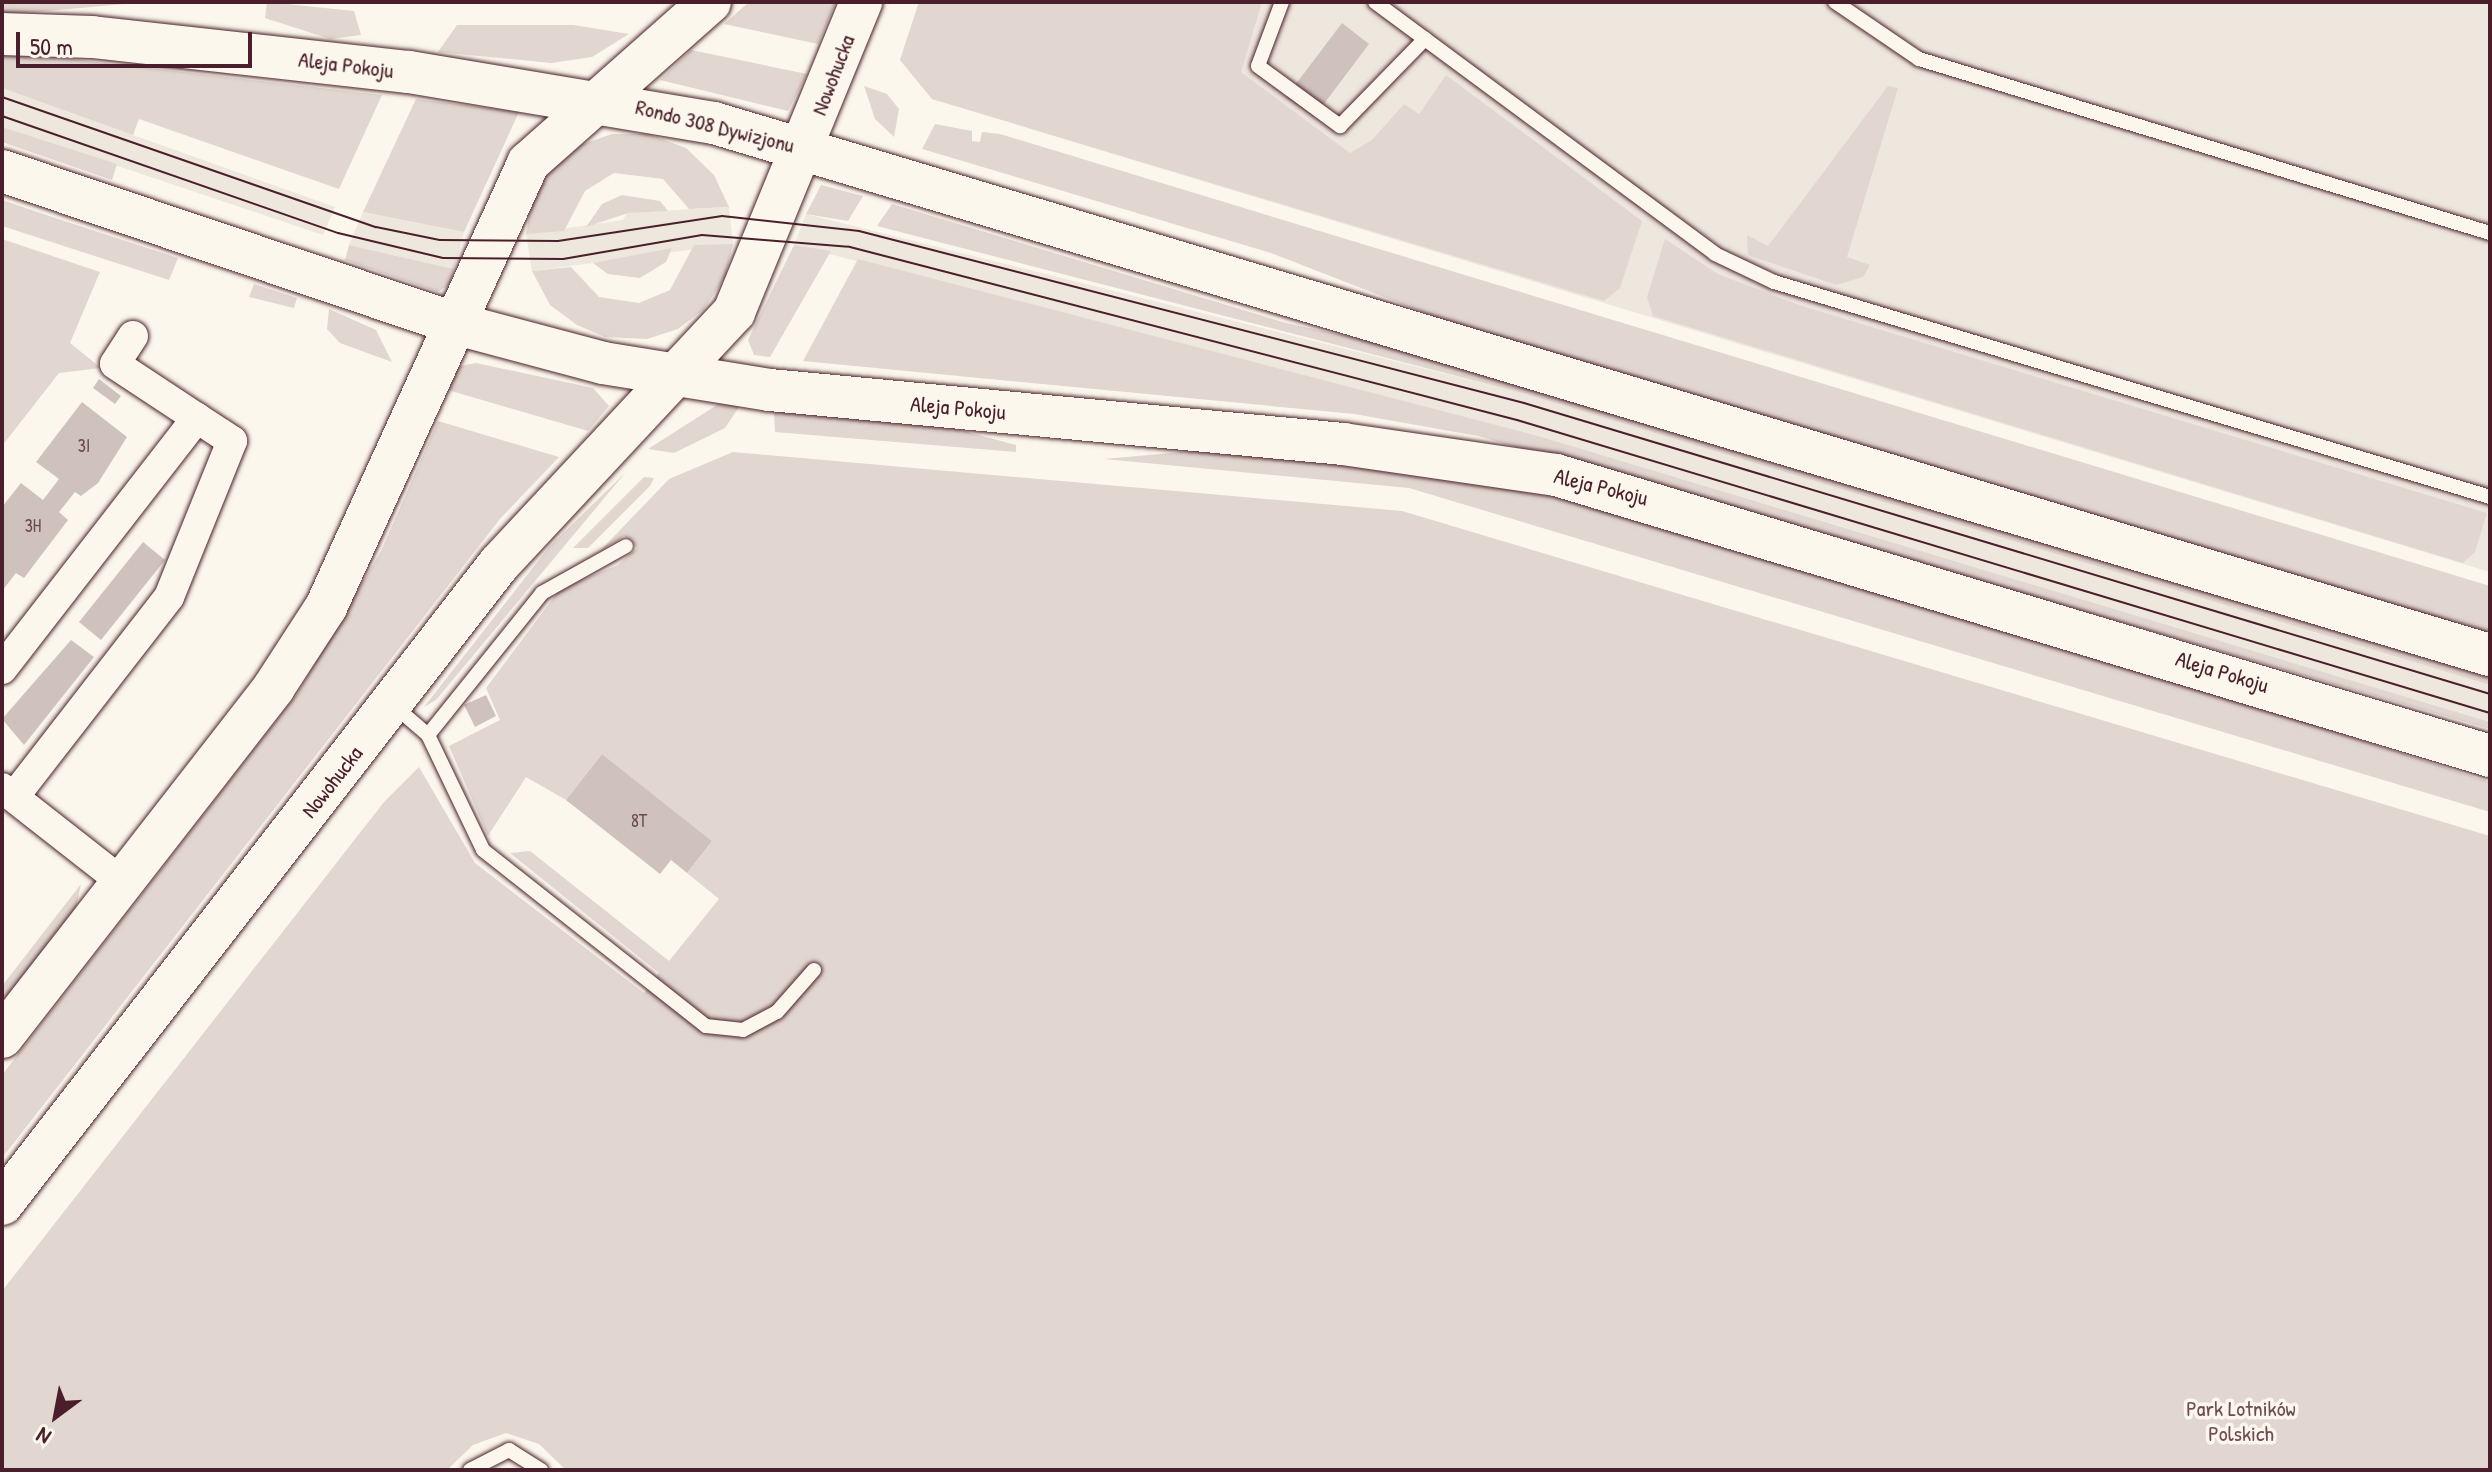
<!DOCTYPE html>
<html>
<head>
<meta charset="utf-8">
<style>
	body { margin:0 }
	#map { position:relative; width:2492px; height:1472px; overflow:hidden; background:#fbf7ec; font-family:"Patrick Hand",sans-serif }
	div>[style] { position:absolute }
	.built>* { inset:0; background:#eee7de }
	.green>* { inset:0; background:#e2d7d0 }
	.building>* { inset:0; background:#cfc2bc }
	.roads { filter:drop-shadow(0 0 2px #4a1f2b) drop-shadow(0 0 2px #4a1f2b) }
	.service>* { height:14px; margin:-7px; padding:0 7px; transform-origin:7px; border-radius:7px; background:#fbf7ec }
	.minor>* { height:30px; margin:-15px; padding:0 15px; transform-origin:15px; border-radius:15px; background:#fbf7ec }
	.secondary>* { height:42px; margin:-21px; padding:0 21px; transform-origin:21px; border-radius:21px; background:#fbf7ec }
	.tram>* { height:2px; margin:-1px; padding:0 1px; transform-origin:1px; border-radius:1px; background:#4a1f2b }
	span { translate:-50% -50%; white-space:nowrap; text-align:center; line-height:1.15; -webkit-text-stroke:7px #fbf7ec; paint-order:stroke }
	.number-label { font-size:18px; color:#6b484f }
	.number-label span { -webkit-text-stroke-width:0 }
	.street-label { font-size:22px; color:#4a1f2b }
	.park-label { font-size:22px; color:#704d54 }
	.frame { position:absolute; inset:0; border:4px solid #4a1f2b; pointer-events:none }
	.north { position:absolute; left:16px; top:1376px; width:80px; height:80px; -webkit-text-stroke:6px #fbf7ec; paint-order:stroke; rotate:212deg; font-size:22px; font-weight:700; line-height:32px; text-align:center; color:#4a1f2b }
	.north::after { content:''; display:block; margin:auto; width:28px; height:36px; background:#4a1f2b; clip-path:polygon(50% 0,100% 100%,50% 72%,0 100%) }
	.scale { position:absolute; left:16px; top:32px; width:236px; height:36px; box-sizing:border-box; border:4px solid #4a1f2b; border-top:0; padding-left:10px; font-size:24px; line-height:28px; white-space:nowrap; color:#4a1f2b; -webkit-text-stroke:6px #fbf7ec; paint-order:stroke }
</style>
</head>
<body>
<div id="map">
	<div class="built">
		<i style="clip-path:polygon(919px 2px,2490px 2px,2490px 572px,932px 99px,900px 60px)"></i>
		<i style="clip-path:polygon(2px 88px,133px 135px,335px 207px,323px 235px,2px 127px)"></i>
		<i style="clip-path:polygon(729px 207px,733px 244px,532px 271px,526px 234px,623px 220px,627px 213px)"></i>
		<i style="clip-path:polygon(363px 212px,464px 232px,454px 269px,349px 245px)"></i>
		<i style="clip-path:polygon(806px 214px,1526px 394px,2490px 685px,2490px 722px,1542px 437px,794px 245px)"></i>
	</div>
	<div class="green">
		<i style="clip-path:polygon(2px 2px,147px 2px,2px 15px)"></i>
		<i style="clip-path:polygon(267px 2px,354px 11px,361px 35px,330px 39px,265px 18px)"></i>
		<i style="clip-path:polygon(749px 2px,836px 2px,818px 44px,724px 24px)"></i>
		<i style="clip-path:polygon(919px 2px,1262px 2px,1241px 72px,1350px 153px,1372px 140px,1404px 104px,1419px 114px,1446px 75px,1642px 221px,1620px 288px,1604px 301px,932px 99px,900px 60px)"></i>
		<i style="clip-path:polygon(457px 25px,573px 25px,629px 34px,592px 57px,551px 63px,438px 52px)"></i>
		<i style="clip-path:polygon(691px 50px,807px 74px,788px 111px,660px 80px)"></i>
		<i style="clip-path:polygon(2px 51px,382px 95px,339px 189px,139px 119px,133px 135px,2px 88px)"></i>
		<i style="clip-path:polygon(864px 86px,887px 94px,899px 109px,894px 137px,875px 119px)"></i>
		<i style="clip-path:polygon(1888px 86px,1898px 88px,1847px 257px,1870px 265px,1863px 277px,1836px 285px,1748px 255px,1747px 235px,1768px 246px)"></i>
		<i style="clip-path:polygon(416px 99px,519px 112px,464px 232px,363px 212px)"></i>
		<i style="clip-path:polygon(935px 124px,972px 131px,972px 141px,980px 142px,982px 132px,1000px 134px,2490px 586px,2490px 636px,1438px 318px,1271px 253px,922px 149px)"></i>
		<i style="clip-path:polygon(2px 127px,117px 164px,112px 180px,2px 142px)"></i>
		<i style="clip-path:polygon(612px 134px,648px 134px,686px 148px,714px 175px,729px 207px,689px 209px,663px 179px,614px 173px,585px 191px,564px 231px,526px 234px,532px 200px,551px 169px,580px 145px)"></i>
		<i style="clip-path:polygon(821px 185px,863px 196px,848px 221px,806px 214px)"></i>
		<i style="clip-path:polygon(622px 195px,660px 201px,668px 211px,628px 213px,586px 227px,602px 204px)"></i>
		<i style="clip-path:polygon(2px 200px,49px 216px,178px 258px,169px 280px,2px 226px)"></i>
		<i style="clip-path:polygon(892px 204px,1286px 323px,1427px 353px,2490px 672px,2490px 685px,1526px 394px,877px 226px)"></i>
		<i style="clip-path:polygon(2px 239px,100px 272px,70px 343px,101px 368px,59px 373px,2px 446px)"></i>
		<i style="clip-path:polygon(1665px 239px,1718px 274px,1799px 305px,2487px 513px,2475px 552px,2463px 563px,1653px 316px,1647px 297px)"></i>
		<i style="clip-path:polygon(733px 244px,725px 277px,704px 309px,678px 329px,647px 339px,605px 337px,577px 325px,550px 305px,532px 271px,571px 267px,599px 297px,639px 303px,670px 290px,694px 245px)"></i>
		<i style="clip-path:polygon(349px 245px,454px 269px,449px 285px,438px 292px,345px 260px)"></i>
		<i style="clip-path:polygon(794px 245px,831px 251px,770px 357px,754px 355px,748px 340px)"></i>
		<i style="clip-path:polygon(672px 248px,666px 262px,640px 278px,608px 274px,593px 263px)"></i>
		<i style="clip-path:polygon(858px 259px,1542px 437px,2490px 722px,2490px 729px,1478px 436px,1354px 414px,803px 361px)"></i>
		<i style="clip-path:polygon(254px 284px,297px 298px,294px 308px,249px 297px)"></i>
		<i style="clip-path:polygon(329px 309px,376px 330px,392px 362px,340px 343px,327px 329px)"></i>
		<i style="clip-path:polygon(476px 363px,593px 388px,609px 406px,588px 431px,448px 390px,460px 366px)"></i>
		<i style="clip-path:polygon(720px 403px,741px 404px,725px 428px,674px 453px,648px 449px)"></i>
		<i style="clip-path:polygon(774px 408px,941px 425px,1016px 445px,1016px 452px,775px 432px)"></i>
		<i style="clip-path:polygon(438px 421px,559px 457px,500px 519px,2px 1158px,2px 1075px,297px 694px,381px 551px)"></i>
		<i style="clip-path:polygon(1215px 449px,1546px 490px,2000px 623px,2490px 782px,2490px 812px,1409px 488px,1104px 459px)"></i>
		<i style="clip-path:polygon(733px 452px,1402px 511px,2490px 836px,2490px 1470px,566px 1470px,539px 1444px,506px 1433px,473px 1445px,447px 1470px,2px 1470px,2px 1291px,384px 802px,419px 767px,475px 863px,644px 993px,659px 973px,510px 853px,530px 851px,669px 961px,719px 899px,687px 873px,712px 841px,602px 754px,566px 800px,526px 777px,488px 836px,449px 746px,500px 720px,486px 688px,560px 589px,618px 565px,637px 548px,624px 536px,600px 551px,669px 479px)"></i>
		<i style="clip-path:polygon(626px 472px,436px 700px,424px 707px,549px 547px)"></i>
		<i style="clip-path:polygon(644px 477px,654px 478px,650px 486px,588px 548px,573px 548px)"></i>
		<i style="clip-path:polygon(81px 884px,76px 908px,2px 1004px,2px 986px)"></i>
	</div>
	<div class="building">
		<i style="clip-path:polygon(1342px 23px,1369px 44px,1314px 117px,1286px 97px)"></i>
		<i style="clip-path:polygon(99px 379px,121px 396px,115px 404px,93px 388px)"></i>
		<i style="clip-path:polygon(82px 402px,127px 437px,98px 483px,81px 496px,75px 492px,59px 512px,68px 520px,24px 578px,16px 573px,2px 591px,2px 507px,21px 483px,43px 500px,59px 479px,36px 462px)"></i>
		<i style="clip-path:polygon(143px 542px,165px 560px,101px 640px,79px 622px)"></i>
		<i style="clip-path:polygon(71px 640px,94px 657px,24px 745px,2px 719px)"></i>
		<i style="clip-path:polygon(486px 695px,496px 716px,475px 727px,464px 705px)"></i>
		<i style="clip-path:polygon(602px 754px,712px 841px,687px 873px,671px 860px,660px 874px,566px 800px)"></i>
	</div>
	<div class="roads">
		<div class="service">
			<i style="left:1282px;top:2px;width:68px;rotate:110.6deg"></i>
			<i style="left:1258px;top:66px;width:102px;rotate:36.2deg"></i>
			<i style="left:1340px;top:126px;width:122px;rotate:-45.7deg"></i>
			<i style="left:1375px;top:2px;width:423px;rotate:36.5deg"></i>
			<i style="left:1715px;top:254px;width:65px;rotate:25.4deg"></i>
			<i style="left:1774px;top:282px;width:748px;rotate:16.71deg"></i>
			<i style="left:1835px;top:2px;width:102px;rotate:34.2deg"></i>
			<i style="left:1919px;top:59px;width:597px;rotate:16.95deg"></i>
			<i style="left:392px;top:704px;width:48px;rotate:40.7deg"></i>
			<i style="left:428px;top:735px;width:127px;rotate:64.4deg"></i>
			<i style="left:483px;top:850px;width:284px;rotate:38.3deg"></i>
			<i style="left:706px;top:1026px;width:37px;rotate:6deg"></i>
			<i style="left:743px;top:1030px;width:38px;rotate:-28deg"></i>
			<i style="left:777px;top:1012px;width:56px;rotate:-48.6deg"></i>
			<i style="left:428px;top:735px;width:182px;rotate:-51.2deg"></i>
			<i style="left:542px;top:593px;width:96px;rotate:-29.2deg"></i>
			<i style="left:470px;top:1470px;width:44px;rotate:-27.1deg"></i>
			<i style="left:509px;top:1450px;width:38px;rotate:32deg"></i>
		</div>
		<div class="minor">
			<i style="left:133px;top:336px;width:33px;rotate:123deg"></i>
			<i style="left:115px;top:364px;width:98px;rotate:33.4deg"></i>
			<i style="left:2px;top:669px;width:318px;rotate:-52.2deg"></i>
			<i style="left:197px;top:418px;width:42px;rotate:33.3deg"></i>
			<i style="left:232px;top:441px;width:168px;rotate:112deg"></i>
			<i style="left:169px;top:597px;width:253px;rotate:127.8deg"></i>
			<i style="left:2px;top:788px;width:152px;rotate:38.1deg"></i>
		</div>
		<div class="secondary">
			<i style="left:2px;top:34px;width:90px;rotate:1.9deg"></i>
			<i style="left:92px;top:37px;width:319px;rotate:6.3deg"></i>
			<i style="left:409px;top:72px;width:309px;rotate:9.5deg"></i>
			<i style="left:714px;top:123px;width:1854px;rotate:16.68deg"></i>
			<i style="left:2px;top:171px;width:476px;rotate:18.6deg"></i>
			<i style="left:453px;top:323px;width:155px;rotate:14.9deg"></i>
			<i style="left:603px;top:363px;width:169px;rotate:9.2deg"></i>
			<i style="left:770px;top:390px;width:576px;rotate:5.38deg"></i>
			<i style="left:1343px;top:444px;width:215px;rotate:8.3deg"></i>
			<i style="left:1556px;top:475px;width:975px;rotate:16.74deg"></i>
			<i style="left:2px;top:1037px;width:443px;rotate:-52.1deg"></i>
			<i style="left:274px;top:687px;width:95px;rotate:-57deg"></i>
			<i style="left:326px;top:607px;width:488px;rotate:-65.5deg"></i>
			<i style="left:528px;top:163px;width:243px;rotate:-41.5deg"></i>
			<i style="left:2px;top:1204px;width:810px;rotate:-52.17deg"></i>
			<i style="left:499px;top:564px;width:345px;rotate:-47deg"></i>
			<i style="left:734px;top:312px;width:335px;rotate:-67.7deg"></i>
		</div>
	</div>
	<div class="tram">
		<i style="left:2px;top:97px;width:396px;rotate:19.2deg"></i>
		<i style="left:376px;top:227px;width:65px;rotate:11.5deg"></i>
		<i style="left:440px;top:240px;width:118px;rotate:0.5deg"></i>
		<i style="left:558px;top:241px;width:166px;rotate:-8.7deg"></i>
		<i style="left:722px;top:216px;width:138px;rotate:6.2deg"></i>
		<i style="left:859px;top:231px;width:687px;rotate:14.5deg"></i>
		<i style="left:1524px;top:403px;width:1009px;rotate:16.76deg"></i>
		<i style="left:2px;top:116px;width:356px;rotate:19.2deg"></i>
		<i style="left:338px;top:233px;width:108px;rotate:13.4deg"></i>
		<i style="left:443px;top:258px;width:120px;rotate:0.5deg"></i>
		<i style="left:563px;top:259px;width:141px;rotate:-9.8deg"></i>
		<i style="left:702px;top:235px;width:148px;rotate:4.6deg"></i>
		<i style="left:850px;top:247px;width:689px;rotate:14.54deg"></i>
		<i style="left:1517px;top:420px;width:1016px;rotate:16.76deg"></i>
	</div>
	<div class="number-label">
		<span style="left:84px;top:446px">3I</span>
		<span style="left:33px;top:526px">3H</span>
		<span style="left:639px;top:821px">8T</span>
	</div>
	<div class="street-label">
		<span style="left:346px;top:65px;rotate:7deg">Aleja Pokoju</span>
		<span style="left:833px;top:75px;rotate:-69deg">Nowohucka</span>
		<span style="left:715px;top:126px;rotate:14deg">Rondo 308 Dywizjonu</span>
		<span style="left:958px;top:408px;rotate:5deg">Aleja Pokoju</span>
		<span style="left:1601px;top:487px;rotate:14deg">Aleja Pokoju</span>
		<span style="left:2222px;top:672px;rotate:17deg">Aleja Pokoju</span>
		<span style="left:332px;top:782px;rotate:-52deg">Nowohucka</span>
	</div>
	<div class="park-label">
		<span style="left:2241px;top:1421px">Park Lotników<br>Polskich</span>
	</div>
	<div class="frame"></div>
	<div class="north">N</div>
	<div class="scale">50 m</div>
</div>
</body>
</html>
